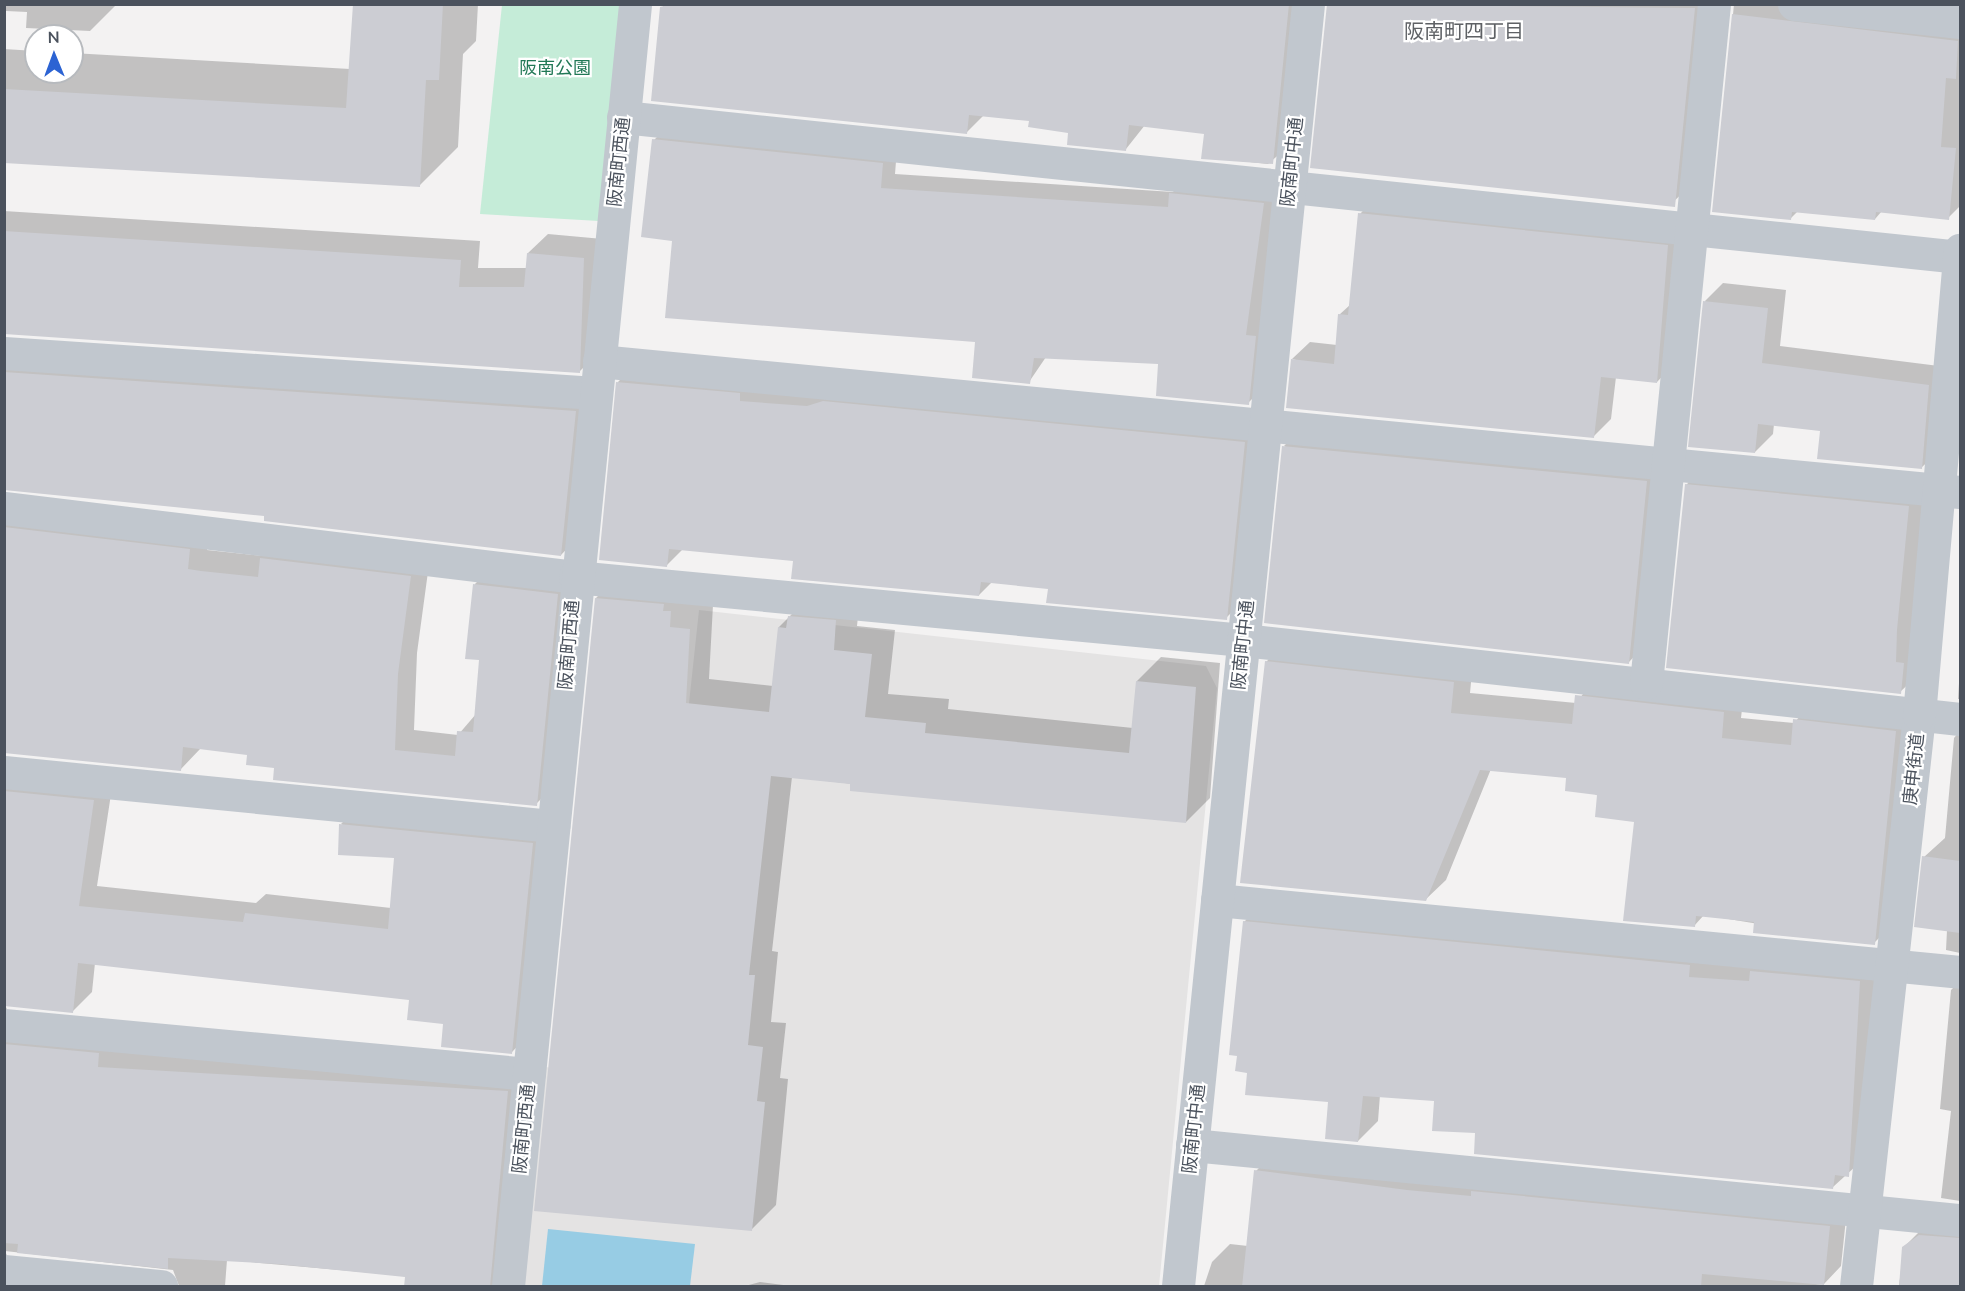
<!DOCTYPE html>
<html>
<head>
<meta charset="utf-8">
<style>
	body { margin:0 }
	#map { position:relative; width:1965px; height:1291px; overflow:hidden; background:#f3f2f2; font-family:"Nunito Sans","Noto Sans JP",sans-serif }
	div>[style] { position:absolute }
	.education>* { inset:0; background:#e4e3e3 }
	.green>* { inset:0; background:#c5ecd8 }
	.water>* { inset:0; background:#97cce4 }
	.shadow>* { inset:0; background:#0003 }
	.building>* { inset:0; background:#cccdd3 }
	.minor>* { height:33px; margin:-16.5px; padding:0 16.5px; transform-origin:16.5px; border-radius:16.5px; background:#c1c7ce }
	span { translate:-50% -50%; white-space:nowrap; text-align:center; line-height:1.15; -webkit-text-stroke:4.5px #fff; paint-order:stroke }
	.park-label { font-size:18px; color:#217856 }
	.street-label { font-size:18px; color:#4b525d }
	.neighbourhood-label { font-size:20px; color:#5e6165 }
	.frame { position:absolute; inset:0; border:6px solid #4b525d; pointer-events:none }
	.north { position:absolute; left:24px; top:24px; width:60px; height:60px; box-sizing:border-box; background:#fff; border:2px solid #b7babe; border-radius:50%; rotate:359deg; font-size:16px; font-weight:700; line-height:24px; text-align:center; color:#4b525d }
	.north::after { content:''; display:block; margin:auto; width:21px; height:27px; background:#2c63d3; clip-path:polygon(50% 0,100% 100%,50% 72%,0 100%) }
</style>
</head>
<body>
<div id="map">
	<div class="education">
		<i style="clip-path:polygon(699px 610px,1206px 666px,1217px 688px,1159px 1286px,521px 1286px,544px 1067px,649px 1076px)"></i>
	</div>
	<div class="green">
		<i style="clip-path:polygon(502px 5px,622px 5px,599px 221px,480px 214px)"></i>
	</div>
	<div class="water">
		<i style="clip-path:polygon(548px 1229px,695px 1244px,690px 1286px,542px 1286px)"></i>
	</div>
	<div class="shadow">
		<i style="clip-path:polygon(6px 4px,117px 4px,90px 31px,26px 28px,27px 12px,6px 11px)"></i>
		<i style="clip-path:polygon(354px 4px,478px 4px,476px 41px,463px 54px,458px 147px,420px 185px,4px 161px,4px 49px,36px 51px,36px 72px,72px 72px,72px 53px,350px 69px)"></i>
		<i style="clip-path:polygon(665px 4px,1305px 4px,1291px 144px,1268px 164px,1203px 157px,1206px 133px,1145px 125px,1126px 149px,1030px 119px,984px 115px,966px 133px,662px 8px)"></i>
		<i style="clip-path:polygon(1328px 4px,1711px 4px,1689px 187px,1670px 205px)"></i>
		<i style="clip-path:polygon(1810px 4px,1960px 21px,1960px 206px,1948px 218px,1882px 211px,1875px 219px,1798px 211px,1791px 218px,1714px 211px,1734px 4px)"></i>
		<i style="clip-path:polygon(669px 125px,897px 149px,895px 174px,1173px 192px,1185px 179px,1278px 188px,1263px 388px,1248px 403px,1160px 362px,1046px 357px,1029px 382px,976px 341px,674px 240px,654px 140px)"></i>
		<i style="clip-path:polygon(1377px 196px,1685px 228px,1674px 364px,1657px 382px,1616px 377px,1611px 419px,1594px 436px,1292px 359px,1310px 342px,1337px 345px,1339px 315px,1351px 304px,1360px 214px)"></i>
		<i style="clip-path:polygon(evenodd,4px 211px,480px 241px,478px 268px,527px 268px,528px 253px,548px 234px,603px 239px,599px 352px,579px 372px,5px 333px,7px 342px,595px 391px,580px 535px,561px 555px,266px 515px,5px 488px,6px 496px,208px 530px,207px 550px,264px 556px,281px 539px,430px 557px,417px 653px,414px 730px,458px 735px,476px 714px,480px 659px,475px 584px,494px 565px,577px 575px,556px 784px,536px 804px,276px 767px,249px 753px,201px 748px,181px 769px,5px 752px,6px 761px,113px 781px,97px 886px,256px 903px,266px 894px,391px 908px,395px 856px,341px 824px,360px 805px,552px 824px,531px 1032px,512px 1052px,444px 1022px,411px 998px,95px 963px,92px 992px,73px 1011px,5px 1005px,13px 1022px,527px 1072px,513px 1286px,406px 1286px,407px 1276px,227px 1260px,225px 1286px,4px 1286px,4px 211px,5px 1251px,173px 1270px,179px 1286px,22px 1271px,12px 1267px,5px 1251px)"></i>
		<i style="clip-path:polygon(1723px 283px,1786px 290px,1780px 346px,1947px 367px,1940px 450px,1921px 468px,1821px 429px,1774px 424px,1773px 434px,1755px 452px,1705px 301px)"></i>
		<i style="clip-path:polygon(635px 365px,1261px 426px,1243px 601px,1226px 618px,1050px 588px,992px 582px,979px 595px,795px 560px,683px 549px,667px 565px,618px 382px)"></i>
		<i style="clip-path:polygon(1301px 429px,1664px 464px,1646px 644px,1629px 662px,1284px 446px)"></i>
		<i style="clip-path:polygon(1704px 468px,1925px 489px,1918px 675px,1900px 692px,1686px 485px)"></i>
		<i style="clip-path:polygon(620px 574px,713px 605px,709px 679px,773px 686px,779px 627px,813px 593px,860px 597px,857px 626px,895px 630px,888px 694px,949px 699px,948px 709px,1133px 728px,1137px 681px,1161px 657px,1220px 663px,1210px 798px,1186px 822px,792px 777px,772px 951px,778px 952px,771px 1022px,786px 1023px,780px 1078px,788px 1079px,776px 1205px,752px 1229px,596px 598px)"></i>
		<i style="clip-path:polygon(1286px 642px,1473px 662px,1470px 693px,1576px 703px,1597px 676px,1744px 692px,1741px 718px,1794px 723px,1814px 700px,1916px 711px,1894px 923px,1874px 943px,1704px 915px,1694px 926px,1636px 820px,1568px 777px,1491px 769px,1446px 880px,1425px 900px,1266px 662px)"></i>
		<i style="clip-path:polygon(1960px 667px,1960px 699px,1958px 699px)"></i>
		<i style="clip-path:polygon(1960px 731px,1960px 953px,1946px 950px,1947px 930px,1924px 857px,1945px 838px,1954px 738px)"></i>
		<i style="clip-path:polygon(1264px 902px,1880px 962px,1868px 1155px,1833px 1187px,1477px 1132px,1436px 1099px,1380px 1095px,1378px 1121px,1358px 1141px,1330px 1100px,1249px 1071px,1244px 922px)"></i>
		<i style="clip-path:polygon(1960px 981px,1960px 1201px,1941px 1198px,1951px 1111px,1940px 1109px,1951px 990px)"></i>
		<i style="clip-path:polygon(1274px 1153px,1847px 1209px,1841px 1266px,1824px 1284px,1808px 1286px,1204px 1286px,1212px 1262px,1230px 1244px,1248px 1246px,1256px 1171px)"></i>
		<i style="clip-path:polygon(1960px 1217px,1960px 1286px,1899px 1286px,1904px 1247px,1923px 1228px)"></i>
		<i style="clip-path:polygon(760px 1282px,791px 1286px,745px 1286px)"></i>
	</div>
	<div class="building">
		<i style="clip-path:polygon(353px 4px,443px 4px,439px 80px,426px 80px,420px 187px,4px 163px,4px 89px,346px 108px)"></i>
		<i style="clip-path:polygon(673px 4px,1289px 4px,1273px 164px,1201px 159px,1204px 134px,1129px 125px,1126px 151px,1067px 145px,1068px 133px,1028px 127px,1029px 121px,969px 115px,967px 134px,651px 101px,660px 7px)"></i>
		<i style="clip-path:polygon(1327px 4px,1695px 8px,1675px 207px,1310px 168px)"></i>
		<i style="clip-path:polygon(1732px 14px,1958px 41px,1956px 79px,1946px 78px,1941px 147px,1956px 148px,1949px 220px,1876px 212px,1875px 220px,1792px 212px,1791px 220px,1712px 212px)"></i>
		<i style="clip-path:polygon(652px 139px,883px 163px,881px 188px,1168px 207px,1169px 193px,1264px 203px,1246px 335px,1256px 336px,1249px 405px,1156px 396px,1158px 364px,1034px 358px,1030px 384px,972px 378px,975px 342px,665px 318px,672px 241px,641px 237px)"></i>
		<i style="clip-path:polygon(1358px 213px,1668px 245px,1657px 383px,1601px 377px,1594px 438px,1286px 408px,1291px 359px,1334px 364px,1338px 314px,1348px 315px)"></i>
		<i style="clip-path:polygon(4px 231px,461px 260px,459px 287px,524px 287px,527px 253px,584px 258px,580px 373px,4px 334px)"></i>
		<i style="clip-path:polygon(1703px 301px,1768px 308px,1762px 363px,1929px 385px,1922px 469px,1817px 459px,1820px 431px,1758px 424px,1755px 453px,1688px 447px)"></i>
		<i style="clip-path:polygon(4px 372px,576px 411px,561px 556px,264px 521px,264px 516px,4px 490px)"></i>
		<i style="clip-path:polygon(616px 382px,740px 393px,740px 401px,807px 406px,823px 401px,1245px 442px,1227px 620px,1046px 603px,1048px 589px,981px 582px,979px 596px,791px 579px,793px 561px,669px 549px,667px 567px,599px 560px)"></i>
		<i style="clip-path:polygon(1282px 446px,1647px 481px,1629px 664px,1264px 623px)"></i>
		<i style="clip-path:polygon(1685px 484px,1909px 506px,1897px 630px,1896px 662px,1904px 663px,1901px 694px,1666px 668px)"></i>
		<i style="clip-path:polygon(4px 527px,190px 549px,188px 569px,201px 571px,258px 577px,260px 558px,411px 576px,398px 674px,395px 750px,455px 756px,457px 731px,473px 732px,479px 660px,465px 659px,473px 584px,558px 594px,537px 806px,273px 780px,274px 768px,246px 765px,247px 755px,183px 747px,181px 771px,4px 753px)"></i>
		<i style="clip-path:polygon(595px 598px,664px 604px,663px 611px,671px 611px,670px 627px,690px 629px,686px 703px,769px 712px,778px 627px,786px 628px,788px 616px,836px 620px,834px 650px,872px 654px,865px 717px,926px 723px,925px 733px,1129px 753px,1136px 681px,1196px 687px,1186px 823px,850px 791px,850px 784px,771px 776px,749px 975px,755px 975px,748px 1045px,763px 1047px,757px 1101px,765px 1102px,752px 1231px,534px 1211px)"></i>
		<i style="clip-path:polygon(1265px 661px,1454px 682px,1451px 713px,1572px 724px,1575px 695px,1724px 712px,1722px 738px,1791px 745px,1793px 719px,1896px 731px,1875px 945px,1753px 933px,1754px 922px,1696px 916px,1695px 927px,1623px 921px,1634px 822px,1595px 817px,1597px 795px,1565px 791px,1566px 778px,1480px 770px,1426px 901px,1240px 883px)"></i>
		<i style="clip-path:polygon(4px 791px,94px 800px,79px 906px,243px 922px,245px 913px,388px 929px,394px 858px,338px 855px,339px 824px,533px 843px,512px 1054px,441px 1047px,443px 1024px,407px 1020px,409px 1000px,78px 963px,73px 1013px,4px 1006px)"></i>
		<i style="clip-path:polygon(1922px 856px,1960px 861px,1960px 933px,1914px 927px)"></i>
		<i style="clip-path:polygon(1243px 921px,1690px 965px,1689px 977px,1749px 981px,1750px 971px,1860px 981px,1849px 1177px,1835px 1175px,1833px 1189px,1474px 1154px,1475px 1133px,1432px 1131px,1434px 1101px,1363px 1096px,1358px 1142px,1325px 1139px,1328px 1102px,1245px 1095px,1247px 1073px,1235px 1071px,1237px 1056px,1229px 1055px)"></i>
		<i style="clip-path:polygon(4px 1044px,99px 1053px,98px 1067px,508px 1091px,490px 1287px,404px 1287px,405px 1277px,278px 1264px,168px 1258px,168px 1269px,17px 1253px,18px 1244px,4px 1243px)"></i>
		<i style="clip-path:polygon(1254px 1170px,1407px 1190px,1471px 1196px,1471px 1191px,1830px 1226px,1824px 1285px,1702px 1274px,1701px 1287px,1242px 1287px)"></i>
		<i style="clip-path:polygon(1919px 1235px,1960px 1238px,1960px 1287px,1899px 1287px,1902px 1247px)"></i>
	</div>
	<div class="minor">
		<i style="left:1794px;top:4px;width:167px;rotate:6.2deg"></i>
		<i style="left:623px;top:117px;width:1344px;rotate:5.98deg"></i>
		<i style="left:4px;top:353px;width:592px;rotate:3.87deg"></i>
		<i style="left:599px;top:361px;width:1367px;rotate:5.5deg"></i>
		<i style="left:4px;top:508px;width:575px;rotate:6.89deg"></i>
		<i style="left:575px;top:577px;width:671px;rotate:5.39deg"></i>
		<i style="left:1243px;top:640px;width:721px;rotate:6.29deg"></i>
		<i style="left:1646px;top:683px;width:682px;rotate:-84.28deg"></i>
		<i style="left:4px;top:772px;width:552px;rotate:5.62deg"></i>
		<i style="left:1217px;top:900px;width:746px;rotate:5.53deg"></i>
		<i style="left:4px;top:1025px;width:527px;rotate:5.33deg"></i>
		<i style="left:1192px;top:1145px;width:772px;rotate:5.58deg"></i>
		<i style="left:4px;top:1271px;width:158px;rotate:5.5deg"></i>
		<i style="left:508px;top:1286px;width:1288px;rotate:-84.34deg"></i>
		<i style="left:1178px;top:1286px;width:1289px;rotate:-84.21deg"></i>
		<i style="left:1856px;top:1286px;width:574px;rotate:-83.7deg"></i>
		<i style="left:1919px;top:715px;width:467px;rotate:-85deg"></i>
	</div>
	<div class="park-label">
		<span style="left:555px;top:68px">阪南公園</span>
	</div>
	<div class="street-label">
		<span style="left:619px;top:162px;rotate:-84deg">阪南町西通</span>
		<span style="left:1292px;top:162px;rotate:-84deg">阪南町中通</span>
		<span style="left:569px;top:645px;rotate:-85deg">阪南町西通</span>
		<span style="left:1243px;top:645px;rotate:-84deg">阪南町中通</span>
		<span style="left:1914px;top:769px;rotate:-84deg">庚申街道</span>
		<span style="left:524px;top:1129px;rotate:-84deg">阪南町西通</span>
		<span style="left:1194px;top:1129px;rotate:-84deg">阪南町中通</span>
	</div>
	<div class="neighbourhood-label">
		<span style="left:1464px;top:31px">阪南町四丁目</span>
	</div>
	<div class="frame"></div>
	<div class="north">N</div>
</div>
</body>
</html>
